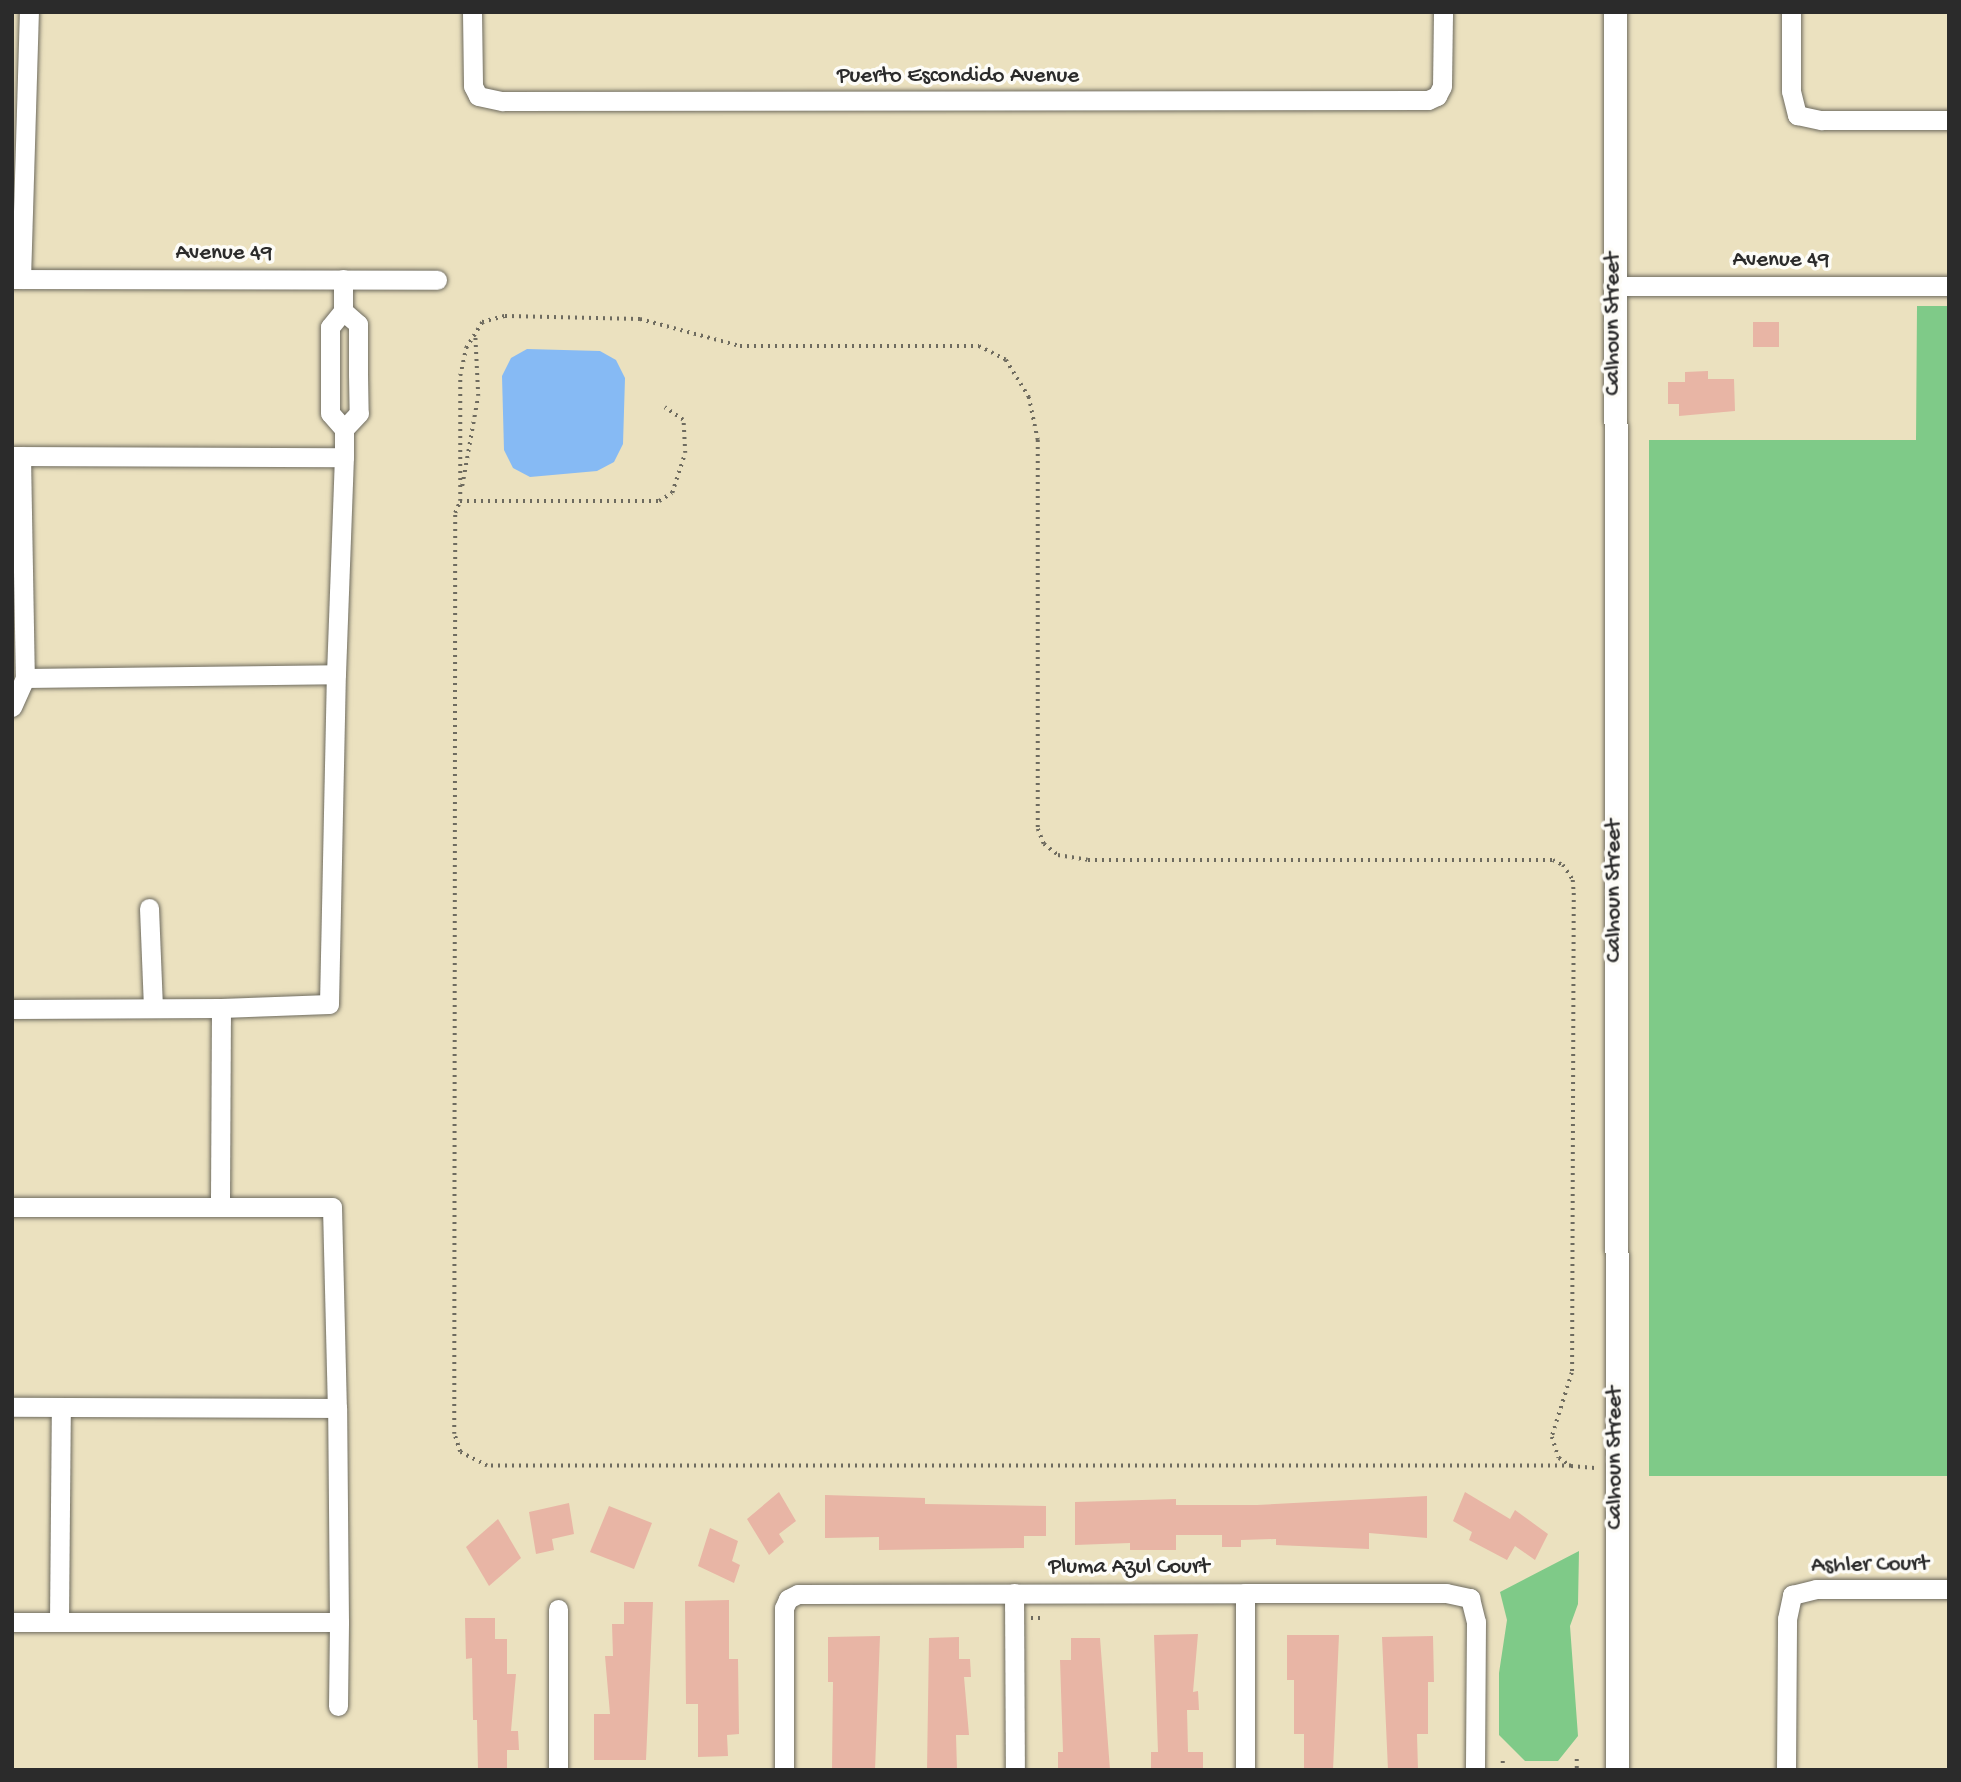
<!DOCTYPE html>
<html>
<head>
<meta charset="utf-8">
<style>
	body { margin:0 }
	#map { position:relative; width:1961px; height:1782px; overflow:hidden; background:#ebe1bf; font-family:"Gochi Hand",sans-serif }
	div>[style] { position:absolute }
	.green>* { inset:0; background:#7fca88 }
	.water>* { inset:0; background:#86baf4 }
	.building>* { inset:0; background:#e8b5a5 }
	.path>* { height:3.5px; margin-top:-1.75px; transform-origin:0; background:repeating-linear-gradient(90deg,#6e6b5f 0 2px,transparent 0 7px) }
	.roads { filter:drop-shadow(0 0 2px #6e6b5f) drop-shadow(0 0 2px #6e6b5f) }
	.minor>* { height:19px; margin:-9.5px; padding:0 9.5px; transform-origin:9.5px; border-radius:9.5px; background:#fff }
	.tertiary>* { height:23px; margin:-11.5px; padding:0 11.5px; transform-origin:11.5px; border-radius:11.5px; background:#fff }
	span { translate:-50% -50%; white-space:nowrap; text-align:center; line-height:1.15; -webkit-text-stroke:7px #fdfcf7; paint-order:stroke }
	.street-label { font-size:23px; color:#2b2b2b }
	.frame { position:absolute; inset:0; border:14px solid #2b2b2b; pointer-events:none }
</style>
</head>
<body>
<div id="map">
	<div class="green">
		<i style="clip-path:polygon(1917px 306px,1949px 306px,1949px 1476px,1649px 1476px,1649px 440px,1916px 440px)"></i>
		<i style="clip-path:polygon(1579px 1551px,1578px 1604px,1570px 1626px,1578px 1736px,1558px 1761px,1525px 1761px,1499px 1735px,1499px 1673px,1507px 1620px,1500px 1592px)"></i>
	</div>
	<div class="water">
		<i style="clip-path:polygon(527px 349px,600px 351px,616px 360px,625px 378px,623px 444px,614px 462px,597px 471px,530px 477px,513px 468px,504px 450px,502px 376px,511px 358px)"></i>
	</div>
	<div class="building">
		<i style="clip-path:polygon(1753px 322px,1779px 322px,1779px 347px,1753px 347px)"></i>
		<i style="clip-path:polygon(1708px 371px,1708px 379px,1734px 379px,1735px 411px,1679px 416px,1679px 404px,1668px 404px,1668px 382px,1685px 382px,1685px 372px)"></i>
		<i style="clip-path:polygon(779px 1492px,796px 1521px,779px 1534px,784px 1542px,769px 1555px,747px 1519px)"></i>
		<i style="clip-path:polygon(1465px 1492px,1510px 1519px,1515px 1510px,1548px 1534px,1535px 1560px,1515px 1546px,1507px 1560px,1469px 1540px,1472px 1532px,1453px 1521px)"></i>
		<i style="clip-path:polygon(825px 1495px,925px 1498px,925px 1504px,1046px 1506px,1046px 1536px,1024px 1536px,1024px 1548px,879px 1550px,879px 1537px,825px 1538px)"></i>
		<i style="clip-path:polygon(1427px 1496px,1427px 1538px,1369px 1533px,1369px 1549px,1276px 1545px,1276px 1539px,1241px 1540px,1241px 1547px,1222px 1547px,1222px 1535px,1176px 1535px,1176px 1550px,1130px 1550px,1130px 1543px,1075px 1545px,1075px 1502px,1176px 1499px,1176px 1505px,1257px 1505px)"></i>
		<i style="clip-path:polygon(569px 1503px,574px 1534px,552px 1539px,554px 1550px,536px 1554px,529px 1512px)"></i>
		<i style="clip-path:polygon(609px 1506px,652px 1523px,634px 1569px,590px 1552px)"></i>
		<i style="clip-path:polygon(498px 1519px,521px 1558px,489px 1586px,466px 1547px)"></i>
		<i style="clip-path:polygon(710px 1528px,738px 1541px,732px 1561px,740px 1565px,734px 1583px,698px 1566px)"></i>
		<i style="clip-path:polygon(729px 1600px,729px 1659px,738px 1659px,739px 1734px,727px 1735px,728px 1756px,698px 1757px,698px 1704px,686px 1704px,685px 1601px)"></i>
		<i style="clip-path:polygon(624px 1602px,653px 1602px,646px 1760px,594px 1760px,594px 1714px,610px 1714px,605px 1656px,613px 1656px,612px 1624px,624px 1624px)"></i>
		<i style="clip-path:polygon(465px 1618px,495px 1618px,495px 1639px,507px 1639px,507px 1674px,516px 1674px,511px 1731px,518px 1731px,519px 1750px,507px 1750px,507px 1770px,478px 1770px,477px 1720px,473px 1720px,472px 1658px,466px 1659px)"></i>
		<i style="clip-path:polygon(1198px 1634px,1193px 1692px,1198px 1691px,1199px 1710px,1187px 1710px,1188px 1752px,1203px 1752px,1203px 1770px,1151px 1770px,1151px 1752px,1158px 1752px,1154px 1635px)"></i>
		<i style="clip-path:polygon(1287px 1635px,1339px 1635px,1333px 1770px,1304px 1770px,1304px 1734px,1294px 1734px,1294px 1680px,1287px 1680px)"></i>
		<i style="clip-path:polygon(880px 1636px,875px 1770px,832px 1770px,833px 1682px,828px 1682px,828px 1637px)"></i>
		<i style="clip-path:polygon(1433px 1636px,1434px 1682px,1428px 1682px,1428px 1734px,1417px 1734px,1418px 1770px,1388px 1770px,1382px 1637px)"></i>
		<i style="clip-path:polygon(959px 1637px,959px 1659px,970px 1659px,971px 1677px,964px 1677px,969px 1735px,956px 1735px,957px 1770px,927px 1770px,929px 1638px)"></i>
		<i style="clip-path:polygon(1071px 1638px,1100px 1638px,1110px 1770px,1058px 1770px,1058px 1752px,1063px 1752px,1060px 1660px,1071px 1660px)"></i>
	</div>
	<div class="path">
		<i style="left:462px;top:486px;width:91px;rotate:-79.9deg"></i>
		<i style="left:478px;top:396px;width:61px;rotate:-92.8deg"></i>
		<i style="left:460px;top:501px;width:199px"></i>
		<i style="left:659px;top:501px;width:15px;rotate:-32deg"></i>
		<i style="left:672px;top:493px;width:42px;rotate:-72deg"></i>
		<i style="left:685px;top:453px;width:33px;rotate:-93deg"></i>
		<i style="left:683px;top:420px;width:22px;rotate:-146deg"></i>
		<i style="left:1571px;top:1466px;width:1084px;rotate:180deg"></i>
		<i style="left:487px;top:1466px;width:30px;rotate:-153deg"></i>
		<i style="left:460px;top:1452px;width:19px;rotate:-108deg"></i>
		<i style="left:454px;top:1434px;width:921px;rotate:-89.94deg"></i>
		<i style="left:455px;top:513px;width:13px;rotate:-67deg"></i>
		<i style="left:460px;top:501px;width:125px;rotate:-90deg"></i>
		<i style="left:460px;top:376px;width:29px;rotate:-78deg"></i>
		<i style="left:466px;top:348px;width:31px;rotate:-58deg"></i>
		<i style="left:482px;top:322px;width:24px;rotate:-15deg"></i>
		<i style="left:505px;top:316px;width:135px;rotate:1.3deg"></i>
		<i style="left:640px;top:319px;width:104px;rotate:15.1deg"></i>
		<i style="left:740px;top:346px;width:239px"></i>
		<i style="left:979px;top:346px;width:30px;rotate:27deg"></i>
		<i style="left:1006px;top:360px;width:44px;rotate:58.1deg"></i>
		<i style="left:1029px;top:397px;width:44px;rotate:78.2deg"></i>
		<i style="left:1038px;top:440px;width:389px;rotate:90deg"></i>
		<i style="left:1038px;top:829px;width:16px;rotate:68deg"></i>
		<i style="left:1044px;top:844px;width:18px;rotate:38deg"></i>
		<i style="left:1058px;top:855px;width:30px;rotate:9deg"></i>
		<i style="left:1088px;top:860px;width:465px"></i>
		<i style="left:1553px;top:860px;width:11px;rotate:27deg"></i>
		<i style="left:1563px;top:865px;width:18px;rotate:56deg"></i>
		<i style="left:1573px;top:880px;width:13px;rotate:86deg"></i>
		<i style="left:1574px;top:893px;width:480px;rotate:90.2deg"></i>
		<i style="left:1572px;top:1373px;width:67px;rotate:107.4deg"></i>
		<i style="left:1552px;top:1437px;width:22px;rotate:72deg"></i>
		<i style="left:1559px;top:1458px;width:14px;rotate:34deg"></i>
		<i style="left:1571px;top:1466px;width:24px;rotate:5deg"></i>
		<i style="left:1031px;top:1618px;width:9px"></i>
		<i style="left:1577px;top:1759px;width:11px;rotate:90deg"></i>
		<i style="left:1503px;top:1761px;width:9px;rotate:90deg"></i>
	</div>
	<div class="roads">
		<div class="minor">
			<i style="left:472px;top:12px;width:74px;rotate:89.2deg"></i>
			<i style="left:473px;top:86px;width:11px;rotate:63deg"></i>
			<i style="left:478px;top:96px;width:25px;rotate:12deg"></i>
			<i style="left:502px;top:101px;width:926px;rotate:-0.06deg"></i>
			<i style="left:1428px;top:100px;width:10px;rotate:-24deg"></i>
			<i style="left:1437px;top:96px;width:11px;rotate:-63deg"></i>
			<i style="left:1442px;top:86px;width:74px;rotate:-89.2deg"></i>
			<i style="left:1791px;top:12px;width:79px;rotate:90deg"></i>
			<i style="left:1791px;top:91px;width:25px;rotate:76deg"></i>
			<i style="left:1797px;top:115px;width:25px;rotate:12deg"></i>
			<i style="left:1821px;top:120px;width:128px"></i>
			<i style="left:12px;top:279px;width:425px;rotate:0.1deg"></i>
			<i style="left:21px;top:279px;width:267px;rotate:-88.3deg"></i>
			<i style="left:1614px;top:286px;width:335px"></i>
			<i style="left:343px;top:311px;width:20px;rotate:41deg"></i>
			<i style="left:358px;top:324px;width:50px;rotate:90deg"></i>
			<i style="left:358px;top:374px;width:39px;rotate:89deg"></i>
			<i style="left:359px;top:413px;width:22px;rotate:133deg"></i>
			<i style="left:12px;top:456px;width:332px;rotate:0.2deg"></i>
			<i style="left:344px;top:457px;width:28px;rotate:-90deg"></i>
			<i style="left:344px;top:429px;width:21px;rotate:-131deg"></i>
			<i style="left:330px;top:413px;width:86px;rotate:-90deg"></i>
			<i style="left:330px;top:327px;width:21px;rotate:-51deg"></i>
			<i style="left:343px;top:311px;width:32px;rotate:-90deg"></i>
			<i style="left:21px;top:456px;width:222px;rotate:89deg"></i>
			<i style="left:25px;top:678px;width:311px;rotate:-0.7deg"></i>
			<i style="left:336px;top:674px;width:217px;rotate:-87.9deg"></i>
			<i style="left:12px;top:707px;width:32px;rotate:-66deg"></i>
			<i style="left:149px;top:908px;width:100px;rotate:87.7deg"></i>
			<i style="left:221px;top:1008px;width:108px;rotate:-2.1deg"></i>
			<i style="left:329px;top:1004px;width:330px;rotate:-88.8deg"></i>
			<i style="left:12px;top:1009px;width:209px;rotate:-0.3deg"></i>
			<i style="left:221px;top:1008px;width:199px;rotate:90.3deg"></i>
			<i style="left:12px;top:1207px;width:320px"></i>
			<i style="left:332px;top:1207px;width:201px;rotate:88.6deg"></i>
			<i style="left:337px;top:1408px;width:325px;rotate:-179.8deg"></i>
			<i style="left:1014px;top:1593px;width:177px;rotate:89.7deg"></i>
			<i style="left:1245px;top:1593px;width:177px;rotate:90deg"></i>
			<i style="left:558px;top:1609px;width:161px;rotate:90deg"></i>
			<i style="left:12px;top:1622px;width:327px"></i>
			<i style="left:339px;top:1622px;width:214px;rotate:-90.5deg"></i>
			<i style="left:59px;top:1622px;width:214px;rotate:-89.5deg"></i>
			<i style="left:338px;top:1706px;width:84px;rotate:-89.3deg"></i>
			<i style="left:784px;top:1770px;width:162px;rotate:-90deg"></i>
			<i style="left:784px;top:1608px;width:10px;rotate:-66deg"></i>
			<i style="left:788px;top:1599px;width:11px;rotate:-27deg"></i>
			<i style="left:798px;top:1594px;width:447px;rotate:-0.1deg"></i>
			<i style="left:1245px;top:1593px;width:201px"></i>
			<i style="left:1446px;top:1593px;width:25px;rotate:12deg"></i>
			<i style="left:1470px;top:1598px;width:25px;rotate:76deg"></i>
			<i style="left:1476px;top:1622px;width:148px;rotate:90.4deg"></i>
			<i style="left:1786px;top:1770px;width:151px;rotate:-89.6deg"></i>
			<i style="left:1787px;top:1619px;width:25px;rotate:-78deg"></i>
			<i style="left:1792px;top:1595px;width:25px;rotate:-14deg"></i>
			<i style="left:1816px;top:1589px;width:133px"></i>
		</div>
		<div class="tertiary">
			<i style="left:1615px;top:12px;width:1758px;rotate:89.93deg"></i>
		</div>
	</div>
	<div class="street-label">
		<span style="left:958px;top:77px">Puerto Escondido Avenue</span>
		<span style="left:224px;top:254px">Avenue 49</span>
		<span style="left:1781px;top:261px">Avenue 49</span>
		<span style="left:1614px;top:324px;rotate:-90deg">Calhoun Street</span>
		<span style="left:1615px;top:891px;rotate:-90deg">Calhoun Street</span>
		<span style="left:1616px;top:1458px;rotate:-90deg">Calhoun Street</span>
		<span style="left:1870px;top:1566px;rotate:-1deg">Ashler Court</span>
		<span style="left:1129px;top:1568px">Pluma Azul Court</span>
	</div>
	<div class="frame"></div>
</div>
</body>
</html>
